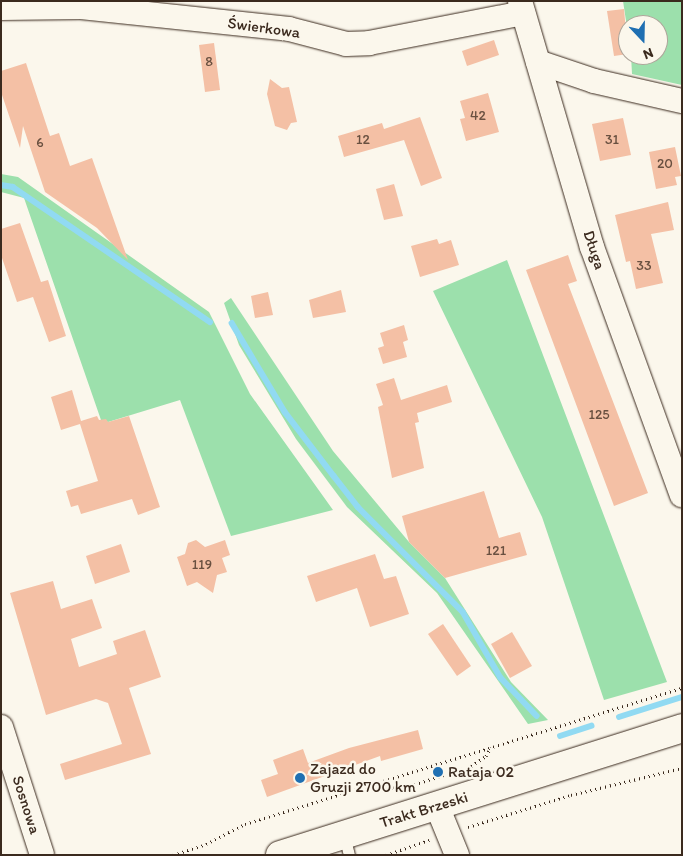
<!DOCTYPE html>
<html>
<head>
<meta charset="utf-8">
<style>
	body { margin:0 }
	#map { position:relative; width:683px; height:856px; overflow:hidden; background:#fbf7ec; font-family:Itim,sans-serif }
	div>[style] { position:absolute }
	.green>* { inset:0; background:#9ce0ac }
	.stream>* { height:5.5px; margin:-2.75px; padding:0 2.75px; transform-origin:2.75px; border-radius:2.75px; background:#91daf2 }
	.building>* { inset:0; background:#f4c0a5 }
	.path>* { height:3px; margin-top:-1.5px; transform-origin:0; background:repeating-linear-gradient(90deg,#3b2a1e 0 1px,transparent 0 5px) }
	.roads { filter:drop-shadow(0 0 1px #3b2a1e) drop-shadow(0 0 1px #3b2a1e) }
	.lane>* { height:11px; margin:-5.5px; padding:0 5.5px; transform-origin:5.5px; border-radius:5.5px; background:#fbf7ec }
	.street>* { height:24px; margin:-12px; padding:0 12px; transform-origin:12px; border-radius:12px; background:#fbf7ec }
	.primary>* { height:28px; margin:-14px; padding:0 14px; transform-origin:14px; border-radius:14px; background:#fbf7ec }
	.dots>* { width:14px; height:14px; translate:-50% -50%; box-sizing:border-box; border:2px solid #fbf7ec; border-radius:50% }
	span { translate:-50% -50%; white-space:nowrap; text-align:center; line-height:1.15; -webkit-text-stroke:5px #fbf7ec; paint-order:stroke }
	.number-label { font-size:14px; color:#695040 }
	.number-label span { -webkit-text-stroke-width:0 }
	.street-label { font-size:16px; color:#3b2a1e }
	.poi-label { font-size:16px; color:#3b2a1e }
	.left { translate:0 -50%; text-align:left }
	.frame { position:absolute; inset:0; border:2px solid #3b2a1e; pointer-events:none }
	.north { position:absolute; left:618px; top:15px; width:50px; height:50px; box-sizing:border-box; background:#fbf7ec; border:1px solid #aea59a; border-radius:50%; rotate:159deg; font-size:14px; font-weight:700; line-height:20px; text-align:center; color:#3b2a1e }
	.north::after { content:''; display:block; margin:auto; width:18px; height:22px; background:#1f6fb2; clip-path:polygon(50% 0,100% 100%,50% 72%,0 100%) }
</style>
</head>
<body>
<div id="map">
	<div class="green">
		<i style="clip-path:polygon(623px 1px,682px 1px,682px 85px,632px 74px,631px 55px,658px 55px,658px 25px,628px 25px,628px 34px)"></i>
		<i style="clip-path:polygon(1px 174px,18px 177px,209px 312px,250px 394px,333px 510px,231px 536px,180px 400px,108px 422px,101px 420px,24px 198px,1px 192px)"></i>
		<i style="clip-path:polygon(507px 260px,667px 682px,604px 700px,542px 517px,433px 291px)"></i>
		<i style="clip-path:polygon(231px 298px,333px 451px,409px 542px,445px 578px,511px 682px,548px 720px,528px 724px,437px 593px,347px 507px,296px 439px,239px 345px,224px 303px)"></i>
	</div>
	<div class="stream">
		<i style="left:1px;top:185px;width:12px;rotate:9deg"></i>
		<i style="left:13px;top:187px;width:239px;rotate:34.4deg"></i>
		<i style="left:232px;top:323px;width:104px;rotate:59.2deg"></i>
		<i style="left:285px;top:412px;width:81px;rotate:52.6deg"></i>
		<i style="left:334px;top:476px;width:39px;rotate:52deg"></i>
		<i style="left:358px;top:507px;width:148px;rotate:45deg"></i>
		<i style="left:463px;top:612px;width:76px;rotate:60.1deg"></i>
		<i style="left:501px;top:678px;width:52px;rotate:46.5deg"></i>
		<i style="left:619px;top:717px;width:66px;rotate:-17.6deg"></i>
		<i style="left:560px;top:736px;width:33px;rotate:-18deg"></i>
	</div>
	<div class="building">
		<i style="clip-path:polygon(624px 9px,628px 54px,614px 56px,607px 11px)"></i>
		<i style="clip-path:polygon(494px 40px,499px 55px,467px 66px,462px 51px)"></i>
		<i style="clip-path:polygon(214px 43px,220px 90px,205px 92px,199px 45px)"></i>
		<i style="clip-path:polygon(26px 63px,50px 136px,59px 133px,70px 166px,92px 158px,128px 260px,97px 228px,45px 192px,23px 126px,20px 148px,1px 92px,1px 71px)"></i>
		<i style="clip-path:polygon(270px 79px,282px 88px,289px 87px,297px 122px,291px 123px,287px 130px,275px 126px,267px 94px)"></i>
		<i style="clip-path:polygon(488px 93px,499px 132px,466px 141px,460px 119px,465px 118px,460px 101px)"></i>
		<i style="clip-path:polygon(420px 117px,442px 178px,421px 186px,404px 140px,344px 157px,338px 136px,382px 123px,384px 129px)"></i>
		<i style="clip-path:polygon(623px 118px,631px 155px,600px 161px,592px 124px)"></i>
		<i style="clip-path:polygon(675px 147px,681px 176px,675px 177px,677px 185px,656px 189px,649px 152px)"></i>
		<i style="clip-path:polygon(394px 184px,403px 216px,384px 220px,376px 189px)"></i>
		<i style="clip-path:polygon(668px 202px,674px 230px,651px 234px,663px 283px,636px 289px,630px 261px,626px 262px,615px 215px)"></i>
		<i style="clip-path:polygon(20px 223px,41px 282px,48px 280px,66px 336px,49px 342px,33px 297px,17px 302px,1px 255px,1px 229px)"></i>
		<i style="clip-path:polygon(437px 239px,439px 244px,451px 240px,459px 265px,420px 277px,411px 246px)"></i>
		<i style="clip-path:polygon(568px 255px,577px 281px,568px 284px,648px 493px,614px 506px,526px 270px)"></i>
		<i style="clip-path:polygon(341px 290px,346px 312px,313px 318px,309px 300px)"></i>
		<i style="clip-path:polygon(268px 292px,273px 315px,255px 318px,251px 296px)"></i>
		<i style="clip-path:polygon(404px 325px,408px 340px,403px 342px,407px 357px,383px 364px,378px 348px,384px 346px,380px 333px)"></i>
		<i style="clip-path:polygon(394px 378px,401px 400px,447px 385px,452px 402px,417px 413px,419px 422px,415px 423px,424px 468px,392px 478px,378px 407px,383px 405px,376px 384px)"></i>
		<i style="clip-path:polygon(72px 390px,81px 421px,97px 416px,99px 420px,106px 419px,108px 422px,129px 416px,160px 507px,138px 515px,132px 499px,81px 514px,78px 505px,71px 507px,66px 491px,98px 481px,80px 424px,61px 430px,51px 397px)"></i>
		<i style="clip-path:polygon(484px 491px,499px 538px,520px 532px,527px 555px,445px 578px,409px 542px,402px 516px)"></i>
		<i style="clip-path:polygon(196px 540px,205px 547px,225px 540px,230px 555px,222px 558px,227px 572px,217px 575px,213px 593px,197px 582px,187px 586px,177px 557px,185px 554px,188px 543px)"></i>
		<i style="clip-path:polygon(121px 544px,130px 572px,95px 584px,86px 556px)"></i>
		<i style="clip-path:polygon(375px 554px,384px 579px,396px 576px,409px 614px,370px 627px,357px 588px,316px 602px,307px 576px)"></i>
		<i style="clip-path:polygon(53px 581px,61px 609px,92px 599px,102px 628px,71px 639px,79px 667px,117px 654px,113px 641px,145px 630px,161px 677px,129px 688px,151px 754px,65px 780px,60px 764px,122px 744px,108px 703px,96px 699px,46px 715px,10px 593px)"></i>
		<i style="clip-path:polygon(443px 624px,471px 666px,457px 676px,428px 634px)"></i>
		<i style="clip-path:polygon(512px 632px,532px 666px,510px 678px,491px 644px)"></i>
		<i style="clip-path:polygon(418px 730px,423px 749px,381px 761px,380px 756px,267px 797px,261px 780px,278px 774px,273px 760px,303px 749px,308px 763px,349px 748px)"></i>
	</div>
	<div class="path">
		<i style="left:373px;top:784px;width:27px;rotate:10deg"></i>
		<i style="left:400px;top:789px;width:75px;rotate:-17.9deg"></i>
		<i style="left:471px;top:766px;width:18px;rotate:-34deg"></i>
		<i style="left:486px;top:756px;width:10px;rotate:-61deg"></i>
		<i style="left:468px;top:827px;width:108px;rotate:-17.3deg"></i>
		<i style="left:571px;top:795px;width:114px;rotate:-13.7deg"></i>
		<i style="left:173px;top:855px;width:35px;rotate:-18deg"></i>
		<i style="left:206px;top:844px;width:44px;rotate:-27.1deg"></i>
		<i style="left:245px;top:824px;width:458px;rotate:-17.3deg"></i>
		<i style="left:386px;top:855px;width:46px;rotate:-19.2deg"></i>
	</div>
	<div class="roads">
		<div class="lane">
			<i style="left:344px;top:835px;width:21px;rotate:76deg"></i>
		</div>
		<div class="street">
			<i style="left:520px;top:1px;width:256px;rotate:73.7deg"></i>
			<i style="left:592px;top:247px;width:264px;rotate:70.1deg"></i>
			<i style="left:1px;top:8px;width:80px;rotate:-0.7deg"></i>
			<i style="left:81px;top:7px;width:209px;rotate:6deg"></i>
			<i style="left:289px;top:29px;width:59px;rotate:14.7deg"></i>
			<i style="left:346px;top:44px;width:23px;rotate:-2deg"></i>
			<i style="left:369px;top:43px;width:157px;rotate:-11deg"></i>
			<i style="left:538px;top:62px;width:59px;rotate:18.7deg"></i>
			<i style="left:594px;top:81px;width:90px;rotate:12.8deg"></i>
			<i style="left:1px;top:727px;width:134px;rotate:72.2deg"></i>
			<i style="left:437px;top:806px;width:53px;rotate:67.8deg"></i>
		</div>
		<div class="primary">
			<i style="left:280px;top:855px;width:422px;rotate:-17.5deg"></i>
		</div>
	</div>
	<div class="dots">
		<i style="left:438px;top:772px;background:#1f6fb2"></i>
		<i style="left:300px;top:778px;background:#1f6fb2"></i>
	</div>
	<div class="number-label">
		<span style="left:209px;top:62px">8</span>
		<span style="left:478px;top:116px">42</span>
		<span style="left:363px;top:140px">12</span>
		<span style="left:612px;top:140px">31</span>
		<span style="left:40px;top:143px">6</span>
		<span style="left:665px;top:164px">20</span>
		<span style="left:644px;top:266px">33</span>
		<span style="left:599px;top:415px">125</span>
		<span style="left:496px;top:551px">121</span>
		<span style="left:202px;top:565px">119</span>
	</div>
	<div class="street-label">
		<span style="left:264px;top:28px;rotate:8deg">Świerkowa</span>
		<span style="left:594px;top:250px;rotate:72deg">Długa</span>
		<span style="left:26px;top:805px;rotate:72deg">Sosnowa</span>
		<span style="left:424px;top:810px;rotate:-17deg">Trakt Brzeski</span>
	</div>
	<div class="poi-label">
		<span class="left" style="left:310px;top:778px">Zajazd do<br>Gruzji 2700 km</span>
		<span class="left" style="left:448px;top:772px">Rataja 02</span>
	</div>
	<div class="frame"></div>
	<div class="north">N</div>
</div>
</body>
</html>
